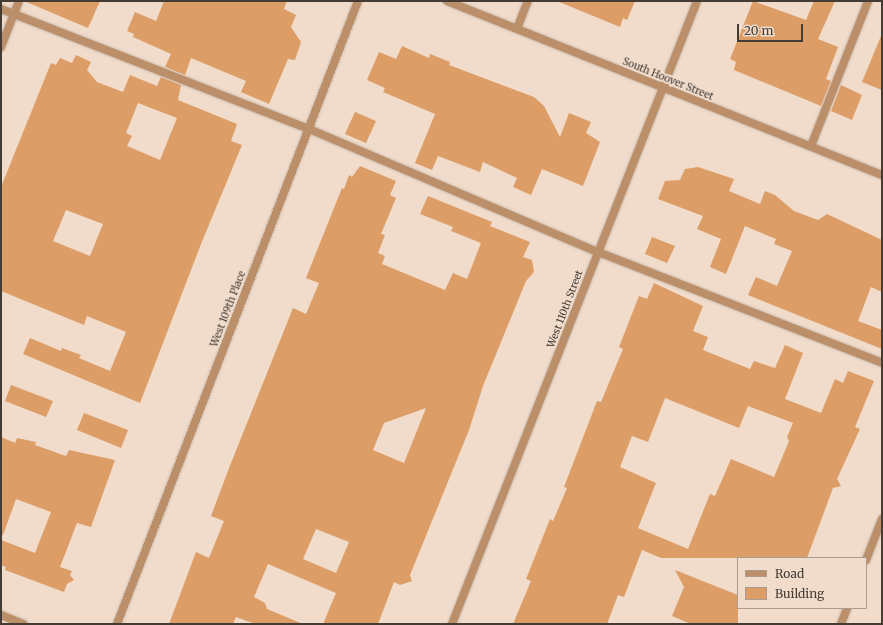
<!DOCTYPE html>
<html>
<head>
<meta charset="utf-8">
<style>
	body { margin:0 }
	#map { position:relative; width:883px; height:625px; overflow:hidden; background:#f1dccb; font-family:Merriweather,serif }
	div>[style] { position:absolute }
	.building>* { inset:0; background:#dc9d66 }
	.roads { filter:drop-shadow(0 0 1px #cbb9aa) drop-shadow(0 0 1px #cbb9aa) }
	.service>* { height:8px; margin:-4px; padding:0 4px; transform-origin:4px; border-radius:4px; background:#bb8f6a }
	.minor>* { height:8px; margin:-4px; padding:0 4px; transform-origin:4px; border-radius:4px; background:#bb8f6a }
	.tertiary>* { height:8px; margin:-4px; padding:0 4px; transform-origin:4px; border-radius:4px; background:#bb8f6a }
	span { translate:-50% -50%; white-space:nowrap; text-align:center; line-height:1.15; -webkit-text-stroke:4px #f1dccb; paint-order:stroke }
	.street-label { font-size:10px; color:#433b34 }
	.frame { position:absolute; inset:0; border:2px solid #433b34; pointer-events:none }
	.legend { position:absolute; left:737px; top:557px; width:130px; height:52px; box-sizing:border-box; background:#f1dccb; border:1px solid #ab9c8f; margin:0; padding:5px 7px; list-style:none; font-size:12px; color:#433b34 }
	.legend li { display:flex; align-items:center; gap:8px; height:20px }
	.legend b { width:20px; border:1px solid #ab9c8f }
	.scale { position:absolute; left:737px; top:24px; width:66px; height:18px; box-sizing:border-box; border:2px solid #433b34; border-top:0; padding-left:5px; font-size:12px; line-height:14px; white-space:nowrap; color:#433b34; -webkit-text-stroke:3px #f1dccb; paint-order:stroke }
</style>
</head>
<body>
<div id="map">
	<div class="building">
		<i style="clip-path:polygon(24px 1px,100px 1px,88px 28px)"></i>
		<i style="clip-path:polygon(164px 1px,287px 1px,284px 9px,296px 15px,291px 27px,301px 42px,295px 60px,288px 59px,269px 104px,241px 92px,246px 81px,191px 58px,185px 75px,165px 67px,171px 54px,133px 37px,134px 34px,127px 31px,135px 12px,156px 21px)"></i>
		<i style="clip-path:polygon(557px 1px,635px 1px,627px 20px,623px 18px,620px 27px)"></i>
		<i style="clip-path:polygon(753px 1px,806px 20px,814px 1px,835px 1px,818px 39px,838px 47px,826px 79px,831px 81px,821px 106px,734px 70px,736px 62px,730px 59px)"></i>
		<i style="clip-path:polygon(881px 36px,882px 36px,882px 90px,862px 82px)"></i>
		<i style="clip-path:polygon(402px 46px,429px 58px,430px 54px,450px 62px,449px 65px,534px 97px,544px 106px,560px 137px,569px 113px,591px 122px,586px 133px,600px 142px,583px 186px,542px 169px,531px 195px,513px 187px,517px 178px,483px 162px,480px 172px,438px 156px,432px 170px,415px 163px,435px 114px,383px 92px,385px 88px,367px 80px,379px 52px,396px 59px)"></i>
		<i style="clip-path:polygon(evenodd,76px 55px,91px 62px,87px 70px,97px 82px,123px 92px,130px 75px,157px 86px,161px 77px,181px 85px,178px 100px,237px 124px,231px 141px,242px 145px,201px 244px,140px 403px,23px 354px,30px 338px,61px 351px,62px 348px,81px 355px,79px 358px,110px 371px,126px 332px,87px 316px,84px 325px,1px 291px,1px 187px,51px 63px,56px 65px,60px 58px,72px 63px,76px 55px,138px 103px,177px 118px,160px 160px,127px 146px,132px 136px,126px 133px,138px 103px,76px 55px,66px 210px,103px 224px,90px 256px,53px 241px,66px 210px)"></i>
		<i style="clip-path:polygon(841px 85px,862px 95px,852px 120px,831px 111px)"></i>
		<i style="clip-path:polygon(355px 112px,376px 121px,366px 143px,345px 134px)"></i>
		<i style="clip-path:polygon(evenodd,360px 166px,396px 181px,390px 195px,396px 198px,381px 234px,385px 235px,378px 253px,385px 256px,382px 264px,445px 290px,453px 273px,467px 279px,481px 243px,451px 231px,453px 227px,420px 214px,428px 196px,492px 222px,490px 226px,530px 242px,523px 257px,532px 260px,534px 272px,526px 281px,483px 386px,469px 430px,410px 575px,412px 581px,400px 585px,394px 582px,378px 624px,323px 624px,336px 593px,268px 564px,254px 597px,265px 603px,267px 609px,303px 624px,255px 624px,236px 617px,233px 624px,169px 624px,196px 552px,209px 558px,224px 521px,211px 516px,231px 463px,293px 308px,306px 314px,319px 283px,306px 278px,342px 188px,344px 189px,349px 175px,352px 177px,360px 166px,426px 408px,404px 463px,373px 450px,384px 423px,426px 408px,360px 166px,316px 529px,349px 542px,336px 573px,303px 559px,316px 529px)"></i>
		<i style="clip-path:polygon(698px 167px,734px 179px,729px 191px,760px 204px,765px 191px,775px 195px,794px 211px,818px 220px,827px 214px,882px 240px,882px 292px,871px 287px,858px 321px,882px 330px,882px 349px,748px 295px,756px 277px,777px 286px,792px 251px,774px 244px,776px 239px,745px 226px,726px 274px,710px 267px,721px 239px,697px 229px,703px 216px,658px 199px,665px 181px,680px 180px,685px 169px)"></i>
		<i style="clip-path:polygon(652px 237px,675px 246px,667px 263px,645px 254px)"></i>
		<i style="clip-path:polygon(evenodd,654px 283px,703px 306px,693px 331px,708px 337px,703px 350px,750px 369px,754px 361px,775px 368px,785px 345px,803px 353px,785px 399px,821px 413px,835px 379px,843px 383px,848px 371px,874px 381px,855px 427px,860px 429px,837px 479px,841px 486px,833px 488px,807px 558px,661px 558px,642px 550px,624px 597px,618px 595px,607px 624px,513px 624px,531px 581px,526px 579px,550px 519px,553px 521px,567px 488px,564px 487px,597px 401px,601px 402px,623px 349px,619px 347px,639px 296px,647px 299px,654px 283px,665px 398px,739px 428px,748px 406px,793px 423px,787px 437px,789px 441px,774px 477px,731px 459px,715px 496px,710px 494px,688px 549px,638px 528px,656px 483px,620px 467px,632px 436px,648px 442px,665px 398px)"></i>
		<i style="clip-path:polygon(11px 385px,53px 401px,46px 417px,5px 401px)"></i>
		<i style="clip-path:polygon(84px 413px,128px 430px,121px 448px,77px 430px)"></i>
		<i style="clip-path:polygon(1px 437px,15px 443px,17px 438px,36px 442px,35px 445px,66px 456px,69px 450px,115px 460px,91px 527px,77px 523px,60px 567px,72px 571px,70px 575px,74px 580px,67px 584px,64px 592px,5px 570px,6px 567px,1px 565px,1px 540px,35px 553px,51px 512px,16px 499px,3px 535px,1px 534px)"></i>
		<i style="clip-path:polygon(675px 570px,738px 595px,738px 624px,691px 624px,672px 616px,684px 587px)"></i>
	</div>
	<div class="roads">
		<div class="service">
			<i style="left:1px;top:9px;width:331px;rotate:21.3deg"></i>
			<i style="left:309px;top:129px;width:314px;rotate:23.1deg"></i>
			<i style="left:598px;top:252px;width:305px;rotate:21.3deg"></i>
			<i style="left:517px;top:29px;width:30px;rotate:-69deg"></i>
			<i style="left:811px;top:146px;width:156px;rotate:-68.5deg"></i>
		</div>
		<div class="minor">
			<i style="left:1px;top:47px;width:49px;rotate:-68.6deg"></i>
			<i style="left:866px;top:560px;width:44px;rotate:-68.7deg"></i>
			<i style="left:1px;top:615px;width:24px;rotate:22deg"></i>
			<i style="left:117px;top:624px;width:668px;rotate:-68.85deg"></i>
			<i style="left:452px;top:624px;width:669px;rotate:-68.53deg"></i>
			<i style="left:841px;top:624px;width:17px;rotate:-69deg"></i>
		</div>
		<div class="tertiary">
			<i style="left:447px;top:1px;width:469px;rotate:21.8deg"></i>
		</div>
	</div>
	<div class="street-label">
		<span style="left:668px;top:79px;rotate:22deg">South Hoover Street</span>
		<span style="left:228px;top:309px;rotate:-69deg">West 109th Place</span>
		<span style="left:565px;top:309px;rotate:-69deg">West 110th Street</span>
	</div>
	<div class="frame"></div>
	<ul class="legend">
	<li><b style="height:5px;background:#bb8f6a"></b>Road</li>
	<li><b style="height:11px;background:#dc9d66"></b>Building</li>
	</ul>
	<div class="scale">20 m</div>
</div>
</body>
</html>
